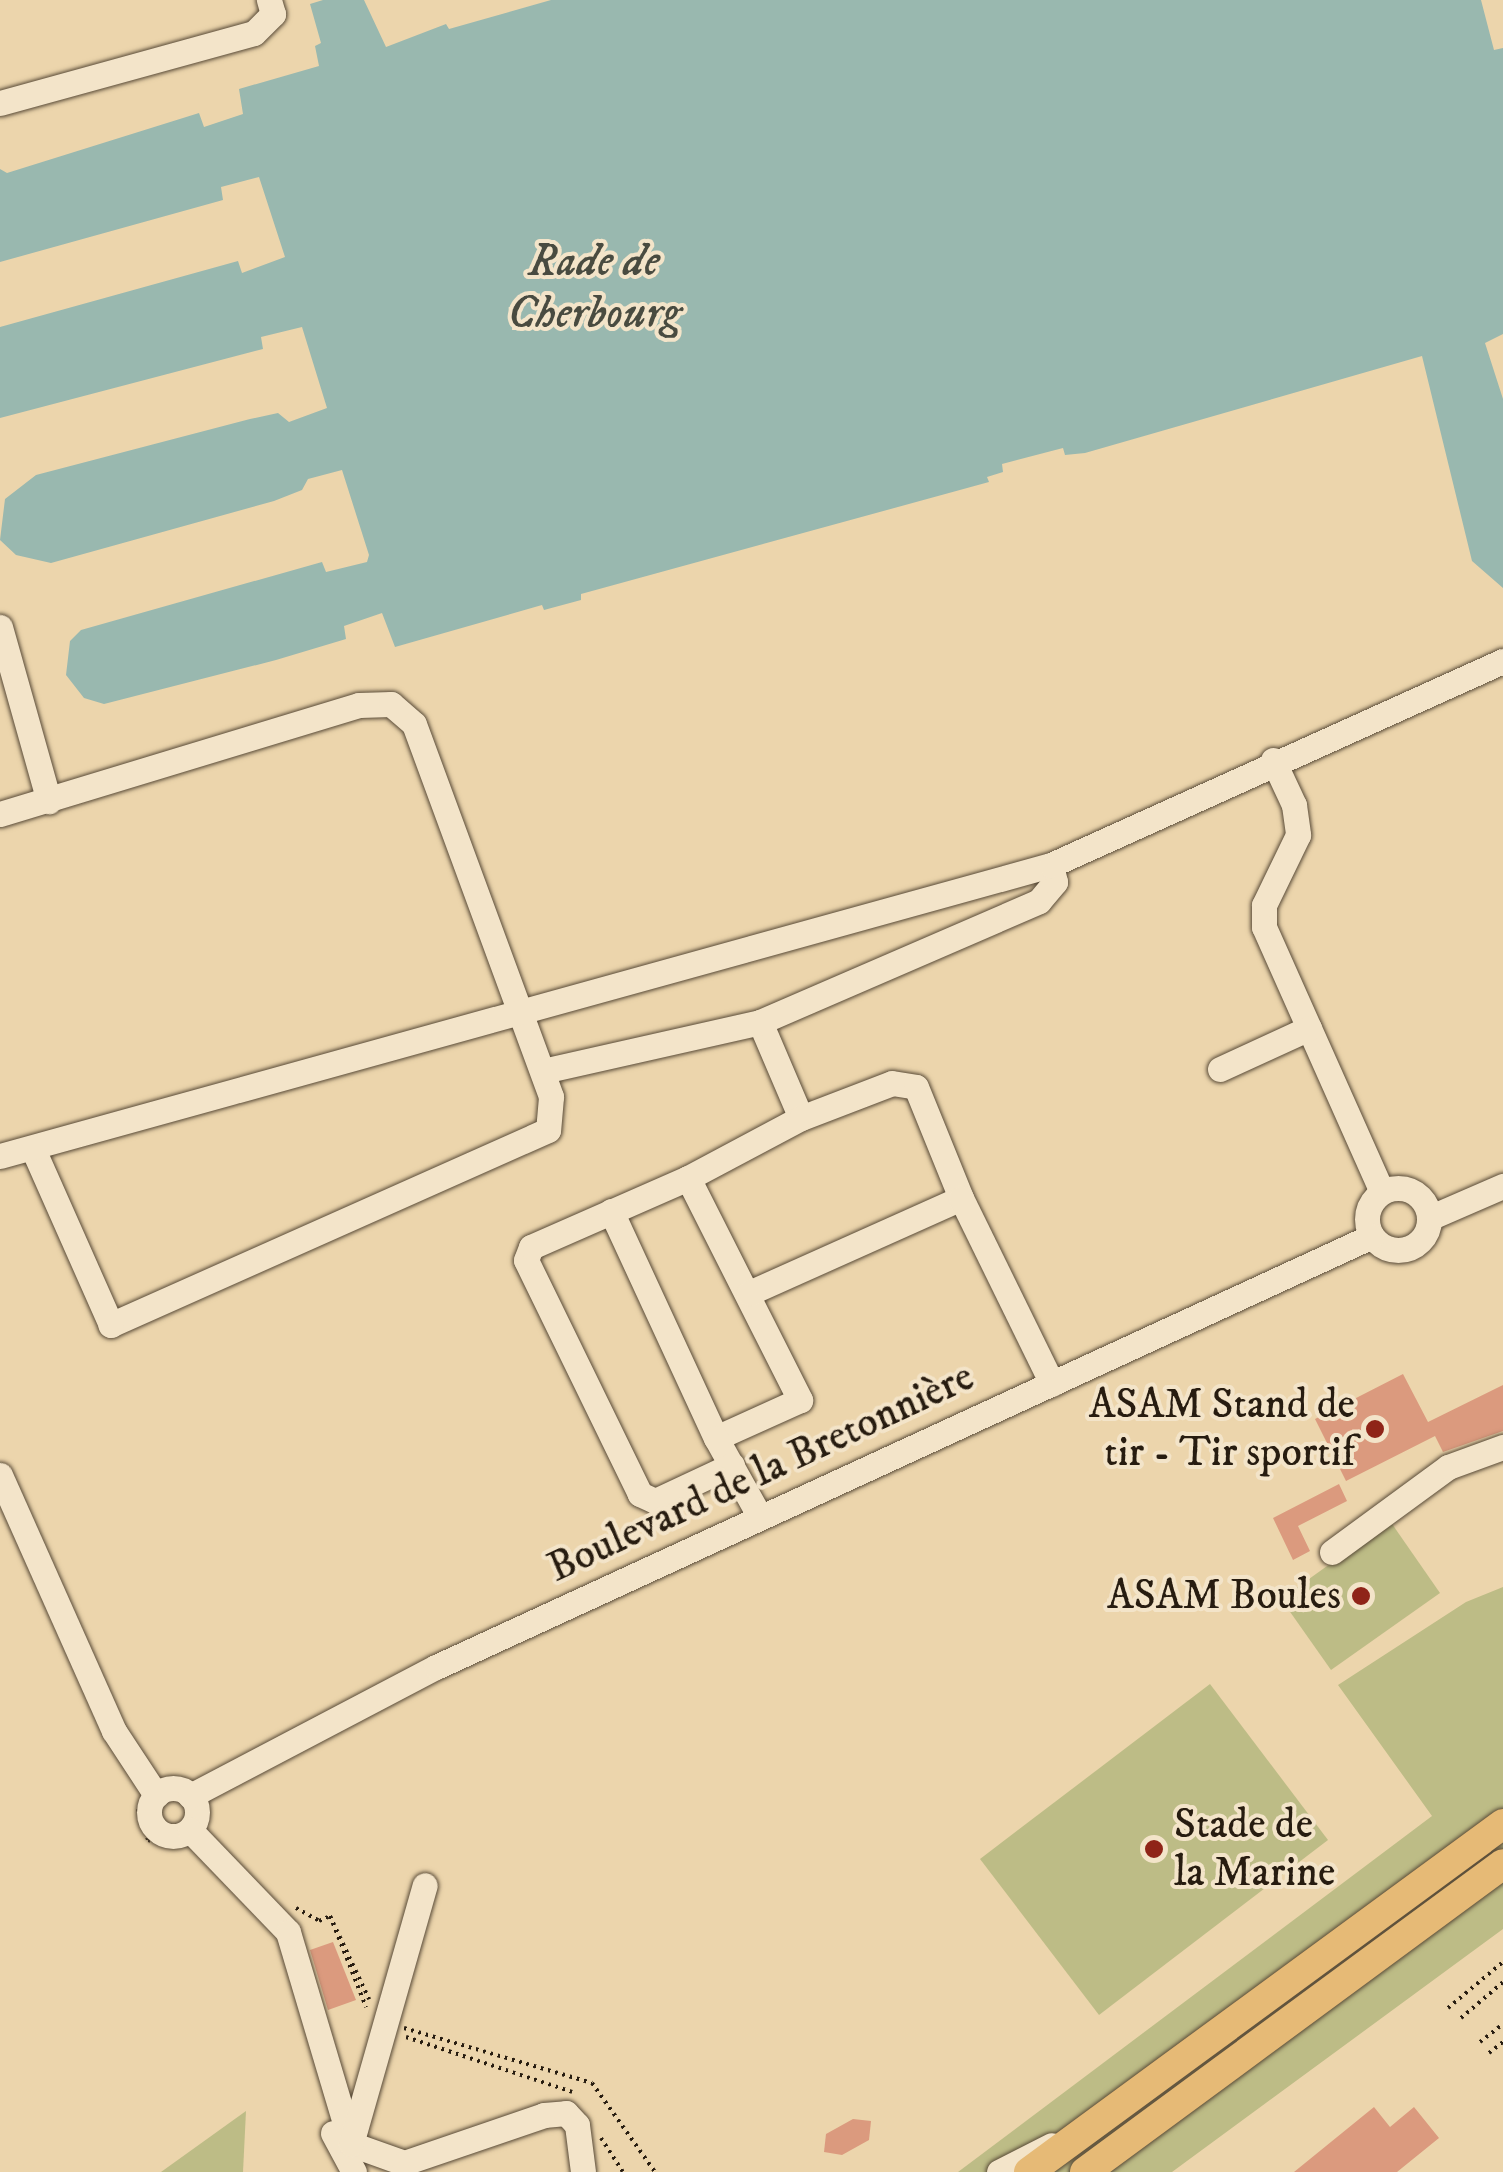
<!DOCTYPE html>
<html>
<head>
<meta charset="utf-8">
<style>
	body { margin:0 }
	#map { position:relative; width:1503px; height:2172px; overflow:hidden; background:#ecd5ac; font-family:"IM FELL DW Pica",serif }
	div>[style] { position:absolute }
	.green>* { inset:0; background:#bdbc86 }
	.water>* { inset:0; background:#99b8af }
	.building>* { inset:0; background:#db9a7e }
	.path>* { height:4px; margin-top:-2px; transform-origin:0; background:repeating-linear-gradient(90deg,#271c10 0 2.5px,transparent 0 7.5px) }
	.roads { filter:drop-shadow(0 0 2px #584a37) drop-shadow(0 0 2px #584a37) }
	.minor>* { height:25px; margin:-12.5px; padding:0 12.5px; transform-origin:12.5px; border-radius:12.5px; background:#f3e4c9 }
	.minor>.ring { margin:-12.5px; padding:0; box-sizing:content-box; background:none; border:25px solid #f3e4c9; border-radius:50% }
	.major>* { height:30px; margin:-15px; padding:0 15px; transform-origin:15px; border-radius:15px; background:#e6ba76 }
	.dots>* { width:28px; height:28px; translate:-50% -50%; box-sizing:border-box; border:5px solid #f3e4c9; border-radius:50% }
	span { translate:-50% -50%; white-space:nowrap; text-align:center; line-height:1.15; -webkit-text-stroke:8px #f3e4c9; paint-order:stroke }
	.poi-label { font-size:42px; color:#271c10 }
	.right { translate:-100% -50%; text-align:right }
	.left { translate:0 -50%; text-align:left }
	.street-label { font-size:42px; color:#271c10 }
	.water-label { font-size:45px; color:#494b40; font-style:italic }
</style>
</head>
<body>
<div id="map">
	<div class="green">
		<i style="clip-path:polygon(1390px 1521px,1440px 1593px,1331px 1670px,1281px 1599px)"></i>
		<i style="clip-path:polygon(1503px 1587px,1503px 1929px,1172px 2172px,958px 2172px,1432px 1816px,1338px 1685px,1466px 1602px)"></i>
		<i style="clip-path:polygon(1210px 1684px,1328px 1840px,1099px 2015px,980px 1859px)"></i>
		<i style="clip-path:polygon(246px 2111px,243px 2172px,161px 2172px)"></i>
	</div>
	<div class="water">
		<i style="clip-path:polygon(323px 0,364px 0,386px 47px,446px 24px,449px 29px,551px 0,1481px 0,1494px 50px,1503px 48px,1503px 334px,1485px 343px,1503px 399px,1503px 588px,1472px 561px,1422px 356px,1085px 453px,1065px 455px,1063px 448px,1002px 464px,1003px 472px,987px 477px,989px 482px,581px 594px,581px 600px,544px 610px,542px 605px,395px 647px,382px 613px,344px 626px,346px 639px,276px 660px,104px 704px,84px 698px,66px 675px,70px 641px,81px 630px,322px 562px,326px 572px,367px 562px,369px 555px,342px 470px,308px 479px,302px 490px,274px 501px,51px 563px,16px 555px,0 540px,5px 499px,36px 475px,250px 419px,278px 413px,289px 422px,327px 408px,302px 327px,261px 337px,263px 349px,0 418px,0 327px,238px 261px,242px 273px,285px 257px,259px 177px,221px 187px,223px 200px,0 262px,0 169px,7px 173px,199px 113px,204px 127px,243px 114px,239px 89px,319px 66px,315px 46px,321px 43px,310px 4px)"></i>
	</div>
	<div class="building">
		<i style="clip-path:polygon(1403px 1374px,1428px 1422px,1503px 1385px,1503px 1431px,1443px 1452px,1435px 1436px,1346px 1481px,1315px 1419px)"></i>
		<i style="clip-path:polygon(1339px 1484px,1347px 1501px,1298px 1526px,1310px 1551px,1293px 1560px,1273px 1518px)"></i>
		<i style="clip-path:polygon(333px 1942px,356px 2000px,328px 2010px,310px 1950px)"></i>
		<i style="clip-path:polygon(1374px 2107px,1390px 2127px,1414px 2107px,1439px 2138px,1397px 2172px,1294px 2172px)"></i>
		<i style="clip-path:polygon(853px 2119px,871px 2121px,869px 2140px,842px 2155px,824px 2152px,826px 2134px)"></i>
	</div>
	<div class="path">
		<i style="left:138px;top:1809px;width:33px;rotate:72deg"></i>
		<i style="left:148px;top:1840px;width:26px;rotate:13deg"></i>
		<i style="left:296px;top:1908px;width:26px;rotate:29deg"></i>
		<i style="left:319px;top:1921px;width:12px;rotate:-24deg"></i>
		<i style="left:330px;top:1916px;width:98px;rotate:68.4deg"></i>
		<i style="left:330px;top:1916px;width:92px;rotate:64.8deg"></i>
		<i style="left:1448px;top:2008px;width:72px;rotate:-39.9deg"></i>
		<i style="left:1461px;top:2018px;width:55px;rotate:-40.6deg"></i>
		<i style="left:404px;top:2028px;width:196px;rotate:16.3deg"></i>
		<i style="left:592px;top:2083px;width:109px;rotate:54.7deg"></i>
		<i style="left:406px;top:2037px;width:175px;rotate:18.3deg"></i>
		<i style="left:1480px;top:2042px;width:29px;rotate:-38deg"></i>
		<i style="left:1489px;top:2053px;width:18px;rotate:-38deg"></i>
		<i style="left:601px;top:2138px;width:40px;rotate:57.1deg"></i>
	</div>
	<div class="roads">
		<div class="minor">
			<i style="left:0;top:103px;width:263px;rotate:-15.4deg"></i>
			<i style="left:254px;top:33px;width:27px;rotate:-45deg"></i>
			<i style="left:273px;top:14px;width:15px;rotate:-106deg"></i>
			<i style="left:0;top:627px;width:181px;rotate:74.3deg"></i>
			<i style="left:1273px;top:760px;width:50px;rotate:65deg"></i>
			<i style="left:1294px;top:805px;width:30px;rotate:82deg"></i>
			<i style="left:1298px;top:835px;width:78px;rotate:115.9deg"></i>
			<i style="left:1264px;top:905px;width:22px;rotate:90deg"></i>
			<i style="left:1264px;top:927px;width:290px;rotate:66deg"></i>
			<i style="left:0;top:814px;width:375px;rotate:-16.9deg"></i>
			<i style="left:359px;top:705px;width:32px;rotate:-2deg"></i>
			<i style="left:391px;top:704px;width:30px;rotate:41deg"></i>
			<i style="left:414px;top:724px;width:397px;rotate:69.8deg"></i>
			<i style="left:551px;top:1097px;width:33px;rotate:95deg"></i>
			<i style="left:548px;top:1130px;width:479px;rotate:156deg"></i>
			<i style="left:111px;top:1325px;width:193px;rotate:-113.9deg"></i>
			<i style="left:760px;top:1022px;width:104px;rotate:66.9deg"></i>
			<i style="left:1220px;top:1069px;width:98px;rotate:-24.7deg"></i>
			<i style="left:543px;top:1071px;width:222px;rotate:-12.7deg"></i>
			<i style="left:760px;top:1022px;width:304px;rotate:-23.4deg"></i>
			<i style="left:1039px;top:901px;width:25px;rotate:-50deg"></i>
			<i style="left:1055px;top:882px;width:17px;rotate:-103deg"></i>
			<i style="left:0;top:1156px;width:1091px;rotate:-15.48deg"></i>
			<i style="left:1051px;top:865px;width:496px;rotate:-24.3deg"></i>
			<i style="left:688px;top:1178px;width:249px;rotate:63.2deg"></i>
			<i style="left:800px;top:1400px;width:92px;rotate:155.7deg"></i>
			<i class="ring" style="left:1367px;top:1188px;width:37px;height:37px"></i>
			<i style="left:611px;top:1211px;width:250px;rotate:65.2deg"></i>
			<i style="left:716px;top:1438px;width:90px;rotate:60.9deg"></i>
			<i style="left:1429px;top:1218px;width:81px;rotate:-23.4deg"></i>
			<i style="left:749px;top:1293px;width:232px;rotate:-24.1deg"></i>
			<i style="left:732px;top:1465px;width:85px;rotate:154.9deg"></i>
			<i style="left:655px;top:1501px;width:17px;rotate:-155deg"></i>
			<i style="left:640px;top:1494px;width:260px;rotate:-116deg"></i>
			<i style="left:526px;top:1260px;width:14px;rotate:-69deg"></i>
			<i style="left:531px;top:1247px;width:171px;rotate:-23.7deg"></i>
			<i style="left:688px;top:1178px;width:128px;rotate:-28deg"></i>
			<i style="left:801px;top:1118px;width:97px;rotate:-21deg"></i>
			<i style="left:892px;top:1083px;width:24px;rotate:9deg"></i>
			<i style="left:916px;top:1087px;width:120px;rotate:67.9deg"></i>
			<i style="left:961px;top:1198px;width:207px;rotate:63.9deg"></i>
			<i style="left:0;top:1475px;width:280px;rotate:66deg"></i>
			<i style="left:114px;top:1731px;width:77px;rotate:56.7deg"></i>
			<i style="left:1332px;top:1552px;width:144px;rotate:-36.2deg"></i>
			<i style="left:1448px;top:1467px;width:59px;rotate:-20deg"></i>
			<i class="ring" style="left:149px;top:1788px;width:23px;height:23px"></i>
			<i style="left:190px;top:1796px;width:278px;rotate:-27.7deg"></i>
			<i style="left:436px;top:1667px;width:1030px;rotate:-24.72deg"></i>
			<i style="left:190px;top:1830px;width:141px;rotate:46.1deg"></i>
			<i style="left:288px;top:1932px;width:221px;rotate:73.4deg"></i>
			<i style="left:351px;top:2144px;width:56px;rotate:19.7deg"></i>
			<i style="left:404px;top:2163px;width:148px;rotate:-18.9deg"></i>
			<i style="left:544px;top:2115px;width:22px;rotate:-5deg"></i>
			<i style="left:566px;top:2113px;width:16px;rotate:47deg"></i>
			<i style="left:577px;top:2125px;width:47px;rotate:82.7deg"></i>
			<i style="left:333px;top:2133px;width:44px;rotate:61.7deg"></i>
			<i style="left:351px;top:2144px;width:269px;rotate:-74.1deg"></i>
			<i style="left:999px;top:2172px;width:59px;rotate:-27deg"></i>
		</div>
		<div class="major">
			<i style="left:1029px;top:2172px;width:588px;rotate:-36.29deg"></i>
			<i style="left:1085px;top:2172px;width:519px;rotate:-36.38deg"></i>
		</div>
	</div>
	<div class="dots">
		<i style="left:1375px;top:1429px;background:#8f2418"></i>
		<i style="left:1361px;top:1596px;background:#8f2418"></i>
		<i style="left:1154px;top:1849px;background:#8f2418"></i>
	</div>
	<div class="poi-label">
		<span class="right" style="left:1355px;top:1429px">ASAM Stand de<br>tir - Tir sportif</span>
		<span class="right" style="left:1341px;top:1596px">ASAM Boules</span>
		<span class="left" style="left:1174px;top:1849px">Stade de<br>la Marine</span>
	</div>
	<div class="street-label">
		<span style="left:761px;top:1473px;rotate:-25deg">Boulevard de la Bretonnière</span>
	</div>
	<div class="water-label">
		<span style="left:594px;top:289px">Rade de<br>Cherbourg</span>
	</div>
</div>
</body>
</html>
